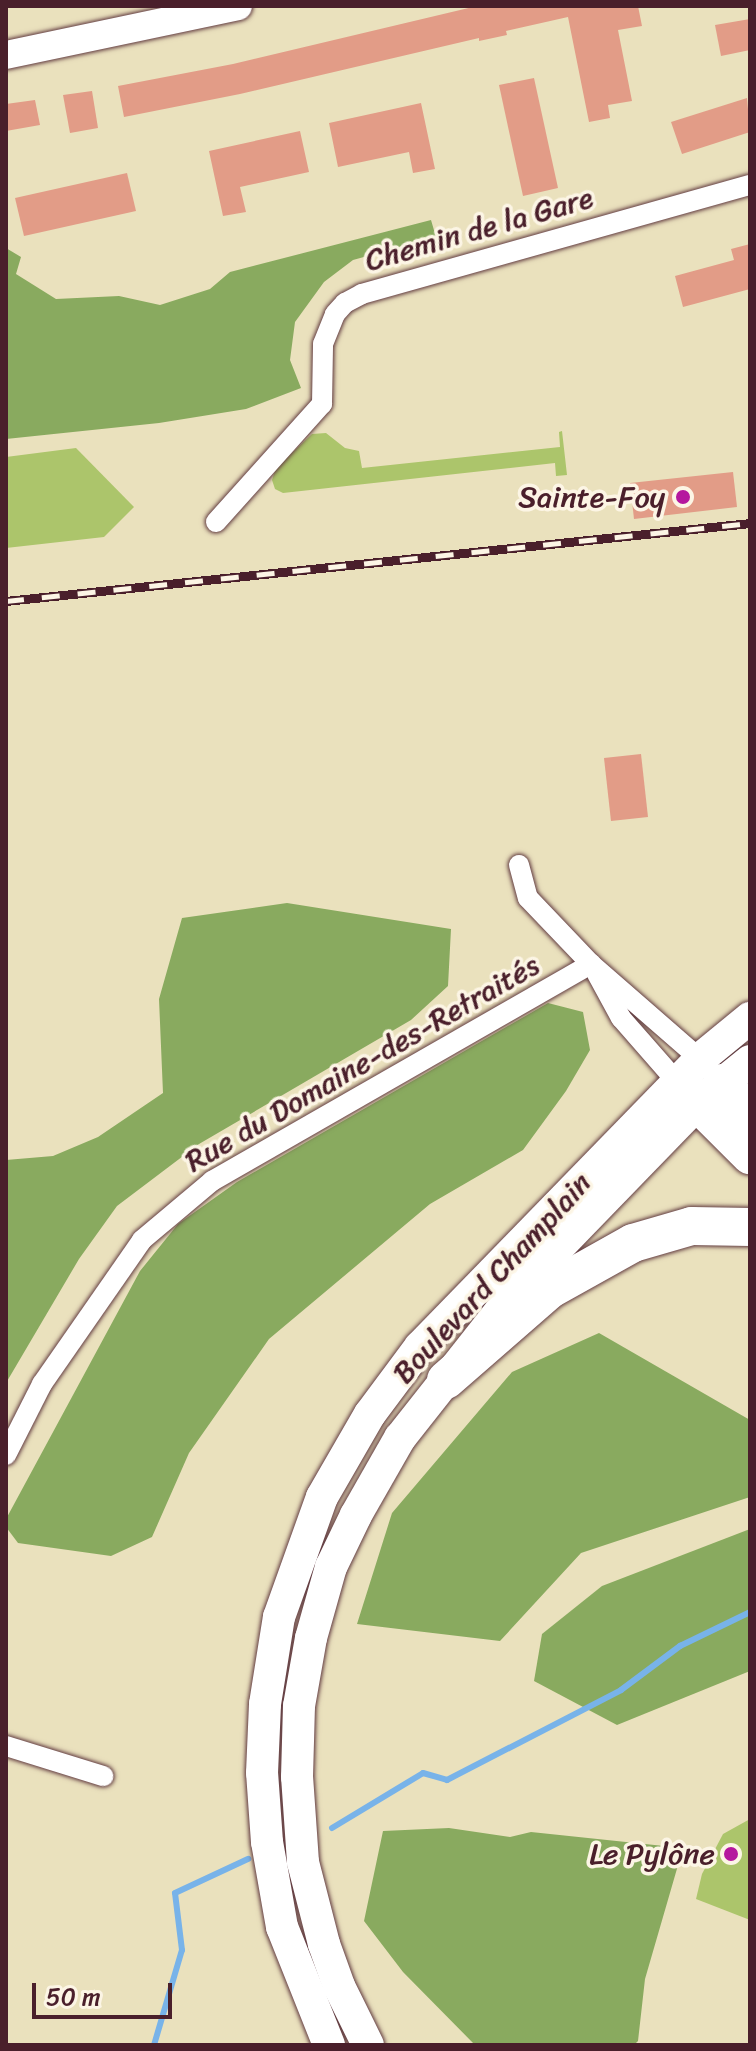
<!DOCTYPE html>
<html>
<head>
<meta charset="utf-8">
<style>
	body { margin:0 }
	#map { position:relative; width:756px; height:2051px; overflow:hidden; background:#eae1bd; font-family:Sriracha,sans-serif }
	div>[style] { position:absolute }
	.green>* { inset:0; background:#acc56b }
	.forest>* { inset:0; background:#89aa5f }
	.stream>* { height:6px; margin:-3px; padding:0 3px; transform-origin:3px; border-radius:3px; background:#78b3e9 }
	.building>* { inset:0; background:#e29c87 }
	.roads { filter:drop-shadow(0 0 2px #623c41) drop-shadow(0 0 2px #623c41) }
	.street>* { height:20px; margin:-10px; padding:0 10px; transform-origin:10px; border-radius:10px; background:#fff }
	.secondary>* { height:28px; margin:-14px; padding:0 14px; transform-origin:14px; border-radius:14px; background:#fff }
	.primary>* { height:32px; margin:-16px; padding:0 16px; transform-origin:16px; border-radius:16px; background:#fff }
	.highway>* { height:38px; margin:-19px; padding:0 19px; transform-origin:19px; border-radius:19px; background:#fff }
	.rail>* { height:9px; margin-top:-4.5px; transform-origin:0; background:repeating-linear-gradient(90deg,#fcf5e5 0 18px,#4a1f2b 0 36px); box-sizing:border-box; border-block:2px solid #4a1f2b }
	.dots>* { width:22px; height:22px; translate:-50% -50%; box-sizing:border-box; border:4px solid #fcf5e5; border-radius:50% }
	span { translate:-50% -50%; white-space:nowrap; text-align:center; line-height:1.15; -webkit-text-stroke:7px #fcf5e5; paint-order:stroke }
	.street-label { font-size:30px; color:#4a1f2b }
	.poi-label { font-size:30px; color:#4a1f2b }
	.right { translate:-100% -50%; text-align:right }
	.frame { position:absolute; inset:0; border:8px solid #4a1f2b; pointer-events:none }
	.scale { position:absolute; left:32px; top:1983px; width:140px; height:36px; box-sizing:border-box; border:4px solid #4a1f2b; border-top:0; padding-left:10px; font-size:24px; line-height:28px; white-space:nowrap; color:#4a1f2b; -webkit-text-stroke:6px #fcf5e5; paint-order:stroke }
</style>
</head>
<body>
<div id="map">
	<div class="green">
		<i style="clip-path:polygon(562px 431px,567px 475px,556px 476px,555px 463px,283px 493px,275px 489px,272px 480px,276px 468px,312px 434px,326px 433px,345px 448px,359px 451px,362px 468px,560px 447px,559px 432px)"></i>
		<i style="clip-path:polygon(76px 448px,134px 507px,104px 537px,6px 548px,6px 457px)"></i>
		<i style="clip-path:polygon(750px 1819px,750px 1920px,696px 1899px,702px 1874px,723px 1834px)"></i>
	</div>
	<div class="forest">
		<i style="clip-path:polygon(431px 220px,436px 237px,353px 260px,324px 282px,295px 322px,290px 360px,301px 388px,246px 409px,159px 423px,6px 439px,6px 248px,21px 257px,16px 274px,56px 299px,119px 296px,160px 305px,210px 289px,230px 272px)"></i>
		<i style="clip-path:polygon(287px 903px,451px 929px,448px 986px,411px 1020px,199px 1144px,117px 1206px,79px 1259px,6px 1383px,6px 1160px,53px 1156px,98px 1137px,163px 1093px,159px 999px,182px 918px)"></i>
		<i style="clip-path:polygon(548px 1003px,583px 1012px,590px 1050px,566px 1091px,523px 1150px,430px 1204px,269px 1339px,189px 1453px,152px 1537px,111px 1556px,18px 1543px,6px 1527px,6px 1519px,140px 1271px,178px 1224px,237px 1182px)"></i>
		<i style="clip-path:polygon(599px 1333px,750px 1420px,750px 1497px,581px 1553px,500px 1641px,357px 1624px,392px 1513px,512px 1372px)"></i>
		<i style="clip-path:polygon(750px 1529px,750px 1671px,617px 1725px,534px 1681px,542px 1634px,602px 1586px)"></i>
		<i style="clip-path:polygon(449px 1828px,510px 1837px,531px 1832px,683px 1848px,645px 1979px,638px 2041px,634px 2045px,475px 2045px,403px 1972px,364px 1921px,383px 1831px)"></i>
	</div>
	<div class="stream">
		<i style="left:332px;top:1828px;width:106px;rotate:-31.1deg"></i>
		<i style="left:423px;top:1773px;width:25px;rotate:16deg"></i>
		<i style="left:447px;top:1780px;width:196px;rotate:-27.3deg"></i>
		<i style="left:621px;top:1690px;width:74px;rotate:-36.7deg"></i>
		<i style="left:680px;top:1646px;width:78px;rotate:-25.9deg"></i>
		<i style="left:154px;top:2045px;width:99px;rotate:-73.6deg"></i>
		<i style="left:182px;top:1950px;width:57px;rotate:-97deg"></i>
		<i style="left:175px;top:1893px;width:81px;rotate:-25deg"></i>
	</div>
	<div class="building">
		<i style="clip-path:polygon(477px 6px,638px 6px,642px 26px,618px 30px,632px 101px,608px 105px,610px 118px,589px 122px,568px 17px,506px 31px,507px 35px,479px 41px,479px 38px,240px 94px,124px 117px,118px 86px,233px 64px)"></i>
		<i style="clip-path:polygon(750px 19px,750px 50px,721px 56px,715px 25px)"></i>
		<i style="clip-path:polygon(534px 78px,558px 188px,523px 196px,499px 85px)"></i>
		<i style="clip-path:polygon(92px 91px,98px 128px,70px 133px,63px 95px)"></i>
		<i style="clip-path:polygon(747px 98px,750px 132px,682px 154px,671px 122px)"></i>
		<i style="clip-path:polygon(35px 100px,40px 125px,6px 131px,6px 104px)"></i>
		<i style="clip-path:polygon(421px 103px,435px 169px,413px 173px,409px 152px,338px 167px,329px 123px)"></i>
		<i style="clip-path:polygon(300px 131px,309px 172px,240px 187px,246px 212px,223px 216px,209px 151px)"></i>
		<i style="clip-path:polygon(127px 173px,136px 211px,24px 236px,15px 198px)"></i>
		<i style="clip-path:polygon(750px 244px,750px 289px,683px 307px,675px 276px,734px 260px,731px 249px)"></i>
		<i style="clip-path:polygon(733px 472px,737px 507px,634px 519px,630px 483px)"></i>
		<i style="clip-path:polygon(641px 754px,648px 817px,611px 821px,604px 758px)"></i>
	</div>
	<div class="roads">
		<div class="street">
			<i style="left:216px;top:522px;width:159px;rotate:-48.1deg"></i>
			<i style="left:322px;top:404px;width:60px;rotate:-89deg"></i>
			<i style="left:323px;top:344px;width:32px;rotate:-68deg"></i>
			<i style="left:335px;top:314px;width:15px;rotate:-48deg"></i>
			<i style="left:345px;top:303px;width:19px;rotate:-28deg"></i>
			<i style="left:362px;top:294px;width:403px;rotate:-15.7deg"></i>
			<i style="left:519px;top:865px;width:34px;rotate:75deg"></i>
			<i style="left:528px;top:898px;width:91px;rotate:46.3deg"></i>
			<i style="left:591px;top:964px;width:145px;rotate:41.1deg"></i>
			<i style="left:597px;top:974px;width:50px;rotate:61.4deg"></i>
			<i style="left:621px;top:1018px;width:85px;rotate:48.8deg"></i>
			<i style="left:6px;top:1455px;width:80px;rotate:-63.1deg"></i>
			<i style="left:42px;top:1384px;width:175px;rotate:-55.2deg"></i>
			<i style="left:142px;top:1240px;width:92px;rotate:-40.1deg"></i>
			<i style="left:212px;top:1181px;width:437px;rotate:-29.8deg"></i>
			<i style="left:6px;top:1746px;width:102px;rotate:17.2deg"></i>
		</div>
		<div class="secondary">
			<i style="left:6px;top:55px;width:237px;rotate:-11.9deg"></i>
		</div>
		<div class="primary">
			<i style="left:329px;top:2045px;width:127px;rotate:-111.7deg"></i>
			<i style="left:282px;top:1927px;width:86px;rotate:-100deg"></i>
			<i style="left:267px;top:1842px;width:69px;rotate:-94.1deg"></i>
			<i style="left:262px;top:1773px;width:69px;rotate:-87.5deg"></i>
			<i style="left:265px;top:1704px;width:88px;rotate:-80.9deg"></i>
			<i style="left:279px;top:1617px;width:127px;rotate:-70.3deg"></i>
			<i style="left:322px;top:1497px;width:96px;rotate:-60deg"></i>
			<i style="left:370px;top:1414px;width:84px;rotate:-53.3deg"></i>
			<i style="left:420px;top:1347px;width:402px;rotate:-45.8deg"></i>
			<i style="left:700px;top:1059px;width:65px;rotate:-39.4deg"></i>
			<i style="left:368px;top:2045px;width:66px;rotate:-116.2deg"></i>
			<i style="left:339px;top:1986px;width:45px;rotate:-109.7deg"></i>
			<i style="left:324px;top:1944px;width:85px;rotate:-104.4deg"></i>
			<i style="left:303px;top:1862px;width:85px;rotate:-94deg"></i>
			<i style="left:297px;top:1777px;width:71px;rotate:-88.4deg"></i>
			<i style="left:299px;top:1706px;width:69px;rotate:-80deg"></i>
			<i style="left:311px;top:1638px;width:74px;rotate:-74.3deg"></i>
			<i style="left:331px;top:1567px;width:58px;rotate:-64.3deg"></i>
			<i style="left:356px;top:1515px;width:89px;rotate:-60.3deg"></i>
			<i style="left:400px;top:1438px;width:187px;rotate:-51.7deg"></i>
			<i style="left:516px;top:1291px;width:262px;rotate:-45.9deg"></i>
			<i style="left:698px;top:1103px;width:67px;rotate:-38.9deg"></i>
		</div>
		<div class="highway">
			<i style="left:722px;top:1083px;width:43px;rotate:48.8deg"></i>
			<i style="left:698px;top:1103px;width:74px;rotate:45deg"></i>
			<i style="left:446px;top:1380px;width:137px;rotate:-41.1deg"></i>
			<i style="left:549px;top:1290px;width:96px;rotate:-29.2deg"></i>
			<i style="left:633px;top:1243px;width:61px;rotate:-16.1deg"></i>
			<i style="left:692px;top:1226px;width:58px;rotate:1deg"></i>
		</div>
	</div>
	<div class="rail">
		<i style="left:6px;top:601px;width:748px;rotate:-5.98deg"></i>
	</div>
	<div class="dots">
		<i style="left:683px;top:497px;background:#b5179e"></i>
		<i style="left:731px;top:1854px;background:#b5179e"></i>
	</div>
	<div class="street-label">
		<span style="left:479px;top:229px;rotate:-16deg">Chemin de la Gare</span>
		<span style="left:362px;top:1063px;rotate:-30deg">Rue du Domaine-des-Retraités</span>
		<span style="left:492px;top:1278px;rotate:-47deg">Boulevard Champlain</span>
	</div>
	<div class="poi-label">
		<span class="right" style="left:665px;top:497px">Sainte-Foy</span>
		<span class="right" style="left:715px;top:1854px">Le Pylône</span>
	</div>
	<div class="frame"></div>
	<div class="scale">50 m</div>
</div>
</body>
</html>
